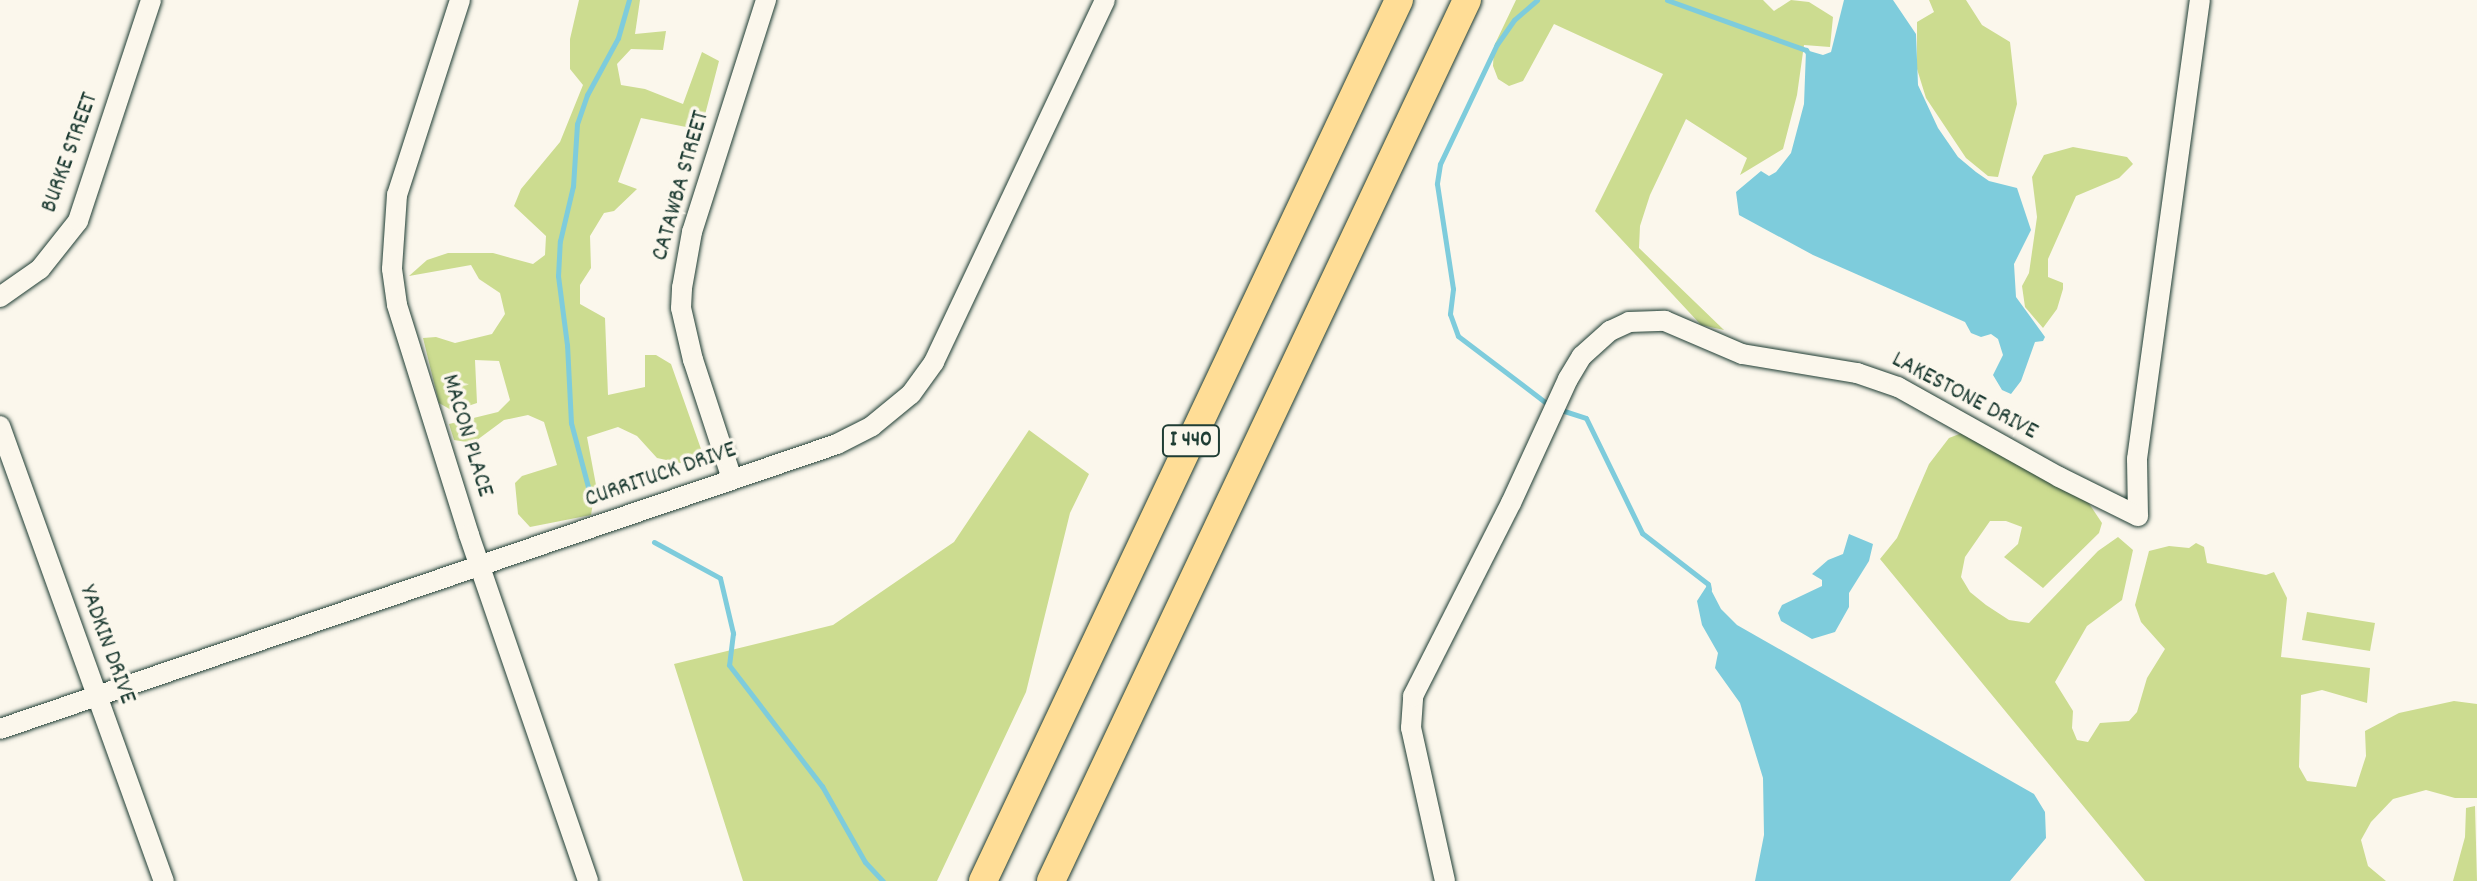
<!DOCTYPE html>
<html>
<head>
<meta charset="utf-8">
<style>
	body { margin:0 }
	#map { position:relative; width:2477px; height:881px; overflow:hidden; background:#fbf7ec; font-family:Dekko,sans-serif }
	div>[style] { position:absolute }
	.green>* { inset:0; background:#ccdc90 }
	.water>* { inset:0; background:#7eccdc }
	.stream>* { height:5px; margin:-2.5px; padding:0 2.5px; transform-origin:2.5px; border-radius:2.5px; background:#7eccdc }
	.roads { filter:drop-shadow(0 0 2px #1f3d34) drop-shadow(0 0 2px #1f3d34) }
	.minor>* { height:20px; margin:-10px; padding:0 10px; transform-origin:10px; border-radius:10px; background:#fbf7ec }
	.highway>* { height:28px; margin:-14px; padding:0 14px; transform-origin:14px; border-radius:14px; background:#ffdd96 }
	span { translate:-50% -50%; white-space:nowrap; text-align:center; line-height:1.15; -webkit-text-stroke:7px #fbf7ec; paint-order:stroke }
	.shield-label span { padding:2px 6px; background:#fbf7ec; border:2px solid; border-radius:6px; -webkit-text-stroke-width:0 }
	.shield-label { font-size:22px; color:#1f3d34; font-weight:700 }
	.street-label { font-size:24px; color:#1f3d34 }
</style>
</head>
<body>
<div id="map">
	<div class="green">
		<i style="clip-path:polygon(579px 0,640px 0,635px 34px,666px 31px,663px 50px,631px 49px,617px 64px,621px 85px,645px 89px,683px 104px,702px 52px,719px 61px,701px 130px,641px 118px,618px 182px,637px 189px,614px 211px,604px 213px,590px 236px,591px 268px,580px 285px,580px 304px,605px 318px,608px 395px,645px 387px,645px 355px,656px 355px,671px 364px,701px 449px,685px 464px,657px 458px,637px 436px,618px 427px,587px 437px,596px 485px,591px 515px,530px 527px,518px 514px,515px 483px,522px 476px,557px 465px,544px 422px,528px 415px,504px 420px,473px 443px,454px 440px,449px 424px,498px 412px,510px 400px,499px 361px,475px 360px,477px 403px,453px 411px,439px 403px,423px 338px,436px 337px,455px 343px,492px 334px,505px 314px,500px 293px,479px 279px,471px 265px,409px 276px,427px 260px,448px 253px,493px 253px,533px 264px,545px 255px,546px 236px,514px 206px,521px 189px,560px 142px,583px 85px,570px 69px,570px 39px)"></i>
		<i style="clip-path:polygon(1516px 0,1763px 0,1774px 11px,1791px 0,1809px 2px,1833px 17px,1830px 47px,1804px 45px,1797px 95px,1783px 149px,1740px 175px,1747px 158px,1686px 119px,1650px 195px,1640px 226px,1639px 248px,1724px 330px,1701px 325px,1595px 211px,1663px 74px,1554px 24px,1523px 81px,1509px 86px,1498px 79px,1493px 66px,1494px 46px)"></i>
		<i style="clip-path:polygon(1929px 0,1966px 0,1982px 25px,2010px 42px,2017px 104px,1998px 177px,1988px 176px,1966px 158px,1926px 98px,1917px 69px,1917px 22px,1934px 12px)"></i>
		<i style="clip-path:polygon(2073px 147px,2127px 157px,2133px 164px,2119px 178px,2076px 196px,2048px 259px,2048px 277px,2063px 283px,2063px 289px,2057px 309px,2043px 328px,2025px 307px,2022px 286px,2029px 273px,2037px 217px,2032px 177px,2044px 155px)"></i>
		<i style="clip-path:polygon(1029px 430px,1089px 474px,1070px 513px,1026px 692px,937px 881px,743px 881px,674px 664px,833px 625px,954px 542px)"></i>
		<i style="clip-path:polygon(1967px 431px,2086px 499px,2102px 523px,2099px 533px,2043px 588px,2004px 557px,2018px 544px,2022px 527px,2006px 521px,1990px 521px,1965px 557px,1961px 577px,1970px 592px,1986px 605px,2009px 620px,2029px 623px,2098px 551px,2118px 537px,2133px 550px,2122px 600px,2087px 626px,2055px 682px,2073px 711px,2072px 728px,2077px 740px,2088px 742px,2100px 723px,2129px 721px,2137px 712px,2147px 678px,2165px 649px,2141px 622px,2135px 605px,2149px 551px,2169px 546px,2189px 548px,2196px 543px,2204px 547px,2207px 563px,2266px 575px,2274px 572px,2287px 598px,2281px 657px,2370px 668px,2367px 703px,2322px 690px,2301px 695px,2299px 767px,2307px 781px,2356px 787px,2366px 756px,2365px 731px,2399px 713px,2454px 701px,2477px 704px,2477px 798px,2455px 798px,2426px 790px,2393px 799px,2371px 822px,2361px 840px,2368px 866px,2386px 881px,2145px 881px,1880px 559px,1897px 538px,1929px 464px,1949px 438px)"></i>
		<i style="clip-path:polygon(2307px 612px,2375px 623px,2370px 651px,2302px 640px)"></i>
		<i style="clip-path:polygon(2475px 806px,2477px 881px,2453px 881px,2465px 837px,2466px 808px)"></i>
	</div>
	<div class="water">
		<i style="clip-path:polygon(1844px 0,1893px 0,1916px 34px,1918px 85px,1938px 128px,1958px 157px,1976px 172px,1989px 181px,2017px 188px,2031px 230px,2014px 264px,2016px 297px,2045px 337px,2043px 341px,2035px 342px,2021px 381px,2011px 394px,2002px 390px,1993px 375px,2003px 355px,1998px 339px,1991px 334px,1981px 337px,1971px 333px,1965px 322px,1813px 255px,1739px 215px,1736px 192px,1761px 171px,1769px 176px,1776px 172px,1791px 153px,1804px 104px,1806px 50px,1823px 55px,1831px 52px)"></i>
		<i style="clip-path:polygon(1849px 534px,1873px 544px,1869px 561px,1849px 593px,1849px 607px,1835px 632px,1812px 639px,1781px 621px,1778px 613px,1782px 605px,1822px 586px,1822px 580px,1812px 574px,1828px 560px,1843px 554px)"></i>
		<i style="clip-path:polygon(1708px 584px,1721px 609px,1737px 625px,2034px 794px,2045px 812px,2046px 838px,2010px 881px,1755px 881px,1764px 835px,1763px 778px,1740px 703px,1715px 668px,1718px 653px,1702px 625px,1697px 601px)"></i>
	</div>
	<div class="stream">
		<i style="left:1537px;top:0;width:30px;rotate:139deg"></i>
		<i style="left:1514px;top:20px;width:29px;rotate:125deg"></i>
		<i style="left:1497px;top:44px;width:133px;rotate:115.4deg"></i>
		<i style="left:1440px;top:164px;width:20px;rotate:99deg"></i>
		<i style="left:1437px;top:184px;width:106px;rotate:81.3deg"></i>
		<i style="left:1453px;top:289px;width:25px;rotate:97deg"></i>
		<i style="left:1450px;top:314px;width:23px;rotate:70deg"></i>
		<i style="left:1458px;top:336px;width:114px;rotate:37.2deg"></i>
		<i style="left:1667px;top:0;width:148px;rotate:19.8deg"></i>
		<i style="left:1806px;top:50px;width:6px;rotate:59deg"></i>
		<i style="left:1558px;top:409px;width:29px;rotate:18deg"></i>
		<i style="left:1586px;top:418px;width:128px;rotate:64deg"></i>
		<i style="left:1642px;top:533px;width:83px;rotate:37.7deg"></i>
		<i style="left:1708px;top:584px;width:5px;rotate:79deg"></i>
		<i style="left:591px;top:498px;width:78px;rotate:-104.9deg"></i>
		<i style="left:571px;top:423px;width:78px;rotate:-92.9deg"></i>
		<i style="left:567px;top:345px;width:70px;rotate:-97.4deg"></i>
		<i style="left:558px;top:276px;width:35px;rotate:-87deg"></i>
		<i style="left:560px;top:241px;width:57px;rotate:-76.7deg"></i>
		<i style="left:573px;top:186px;width:62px;rotate:-86.3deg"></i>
		<i style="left:577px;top:124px;width:31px;rotate:-71deg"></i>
		<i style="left:587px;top:95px;width:65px;rotate:-61.5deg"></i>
		<i style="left:618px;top:38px;width:40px;rotate:-74deg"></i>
		<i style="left:654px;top:542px;width:75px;rotate:28.6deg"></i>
		<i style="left:720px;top:578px;width:57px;rotate:76.7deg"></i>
		<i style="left:733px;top:633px;width:32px;rotate:97deg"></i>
		<i style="left:729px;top:665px;width:153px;rotate:52.5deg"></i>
		<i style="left:822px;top:786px;width:87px;rotate:60.5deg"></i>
		<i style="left:865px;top:862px;width:26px;rotate:47deg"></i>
	</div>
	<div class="roads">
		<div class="minor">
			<i style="left:460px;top:0;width:205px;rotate:107.9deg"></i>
			<i style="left:397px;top:195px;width:74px;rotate:93.9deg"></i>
			<i style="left:392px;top:269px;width:36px;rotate:82deg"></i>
			<i style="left:397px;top:305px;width:241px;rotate:72.6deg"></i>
			<i style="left:469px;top:535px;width:366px;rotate:71deg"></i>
			<i style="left:0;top:297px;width:49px;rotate:-35deg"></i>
			<i style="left:40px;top:269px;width:61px;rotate:-51.6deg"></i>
			<i style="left:78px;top:221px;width:233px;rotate:-71.7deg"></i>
			<i style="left:0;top:426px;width:484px;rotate:70.2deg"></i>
			<i style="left:732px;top:479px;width:125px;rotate:-108.1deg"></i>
			<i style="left:693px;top:360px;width:53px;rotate:-103deg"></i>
			<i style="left:681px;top:308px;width:20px;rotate:-87deg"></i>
			<i style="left:682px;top:288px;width:57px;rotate:-79.9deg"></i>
			<i style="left:692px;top:232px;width:244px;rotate:-72.3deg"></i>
			<i style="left:2138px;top:516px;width:57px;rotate:-91deg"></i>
			<i style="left:2137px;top:459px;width:463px;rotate:-82.2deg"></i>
			<i style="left:0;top:729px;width:884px;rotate:-18.8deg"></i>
			<i style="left:837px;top:444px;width:39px;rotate:-27deg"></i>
			<i style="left:872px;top:426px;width:50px;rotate:-39.4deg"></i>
			<i style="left:911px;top:394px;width:39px;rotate:-54deg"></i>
			<i style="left:934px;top:362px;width:400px;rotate:-64.7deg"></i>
			<i style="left:1445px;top:881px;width:157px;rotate:-102.5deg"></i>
			<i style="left:1411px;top:728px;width:32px;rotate:-86deg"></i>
			<i style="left:1413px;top:696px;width:216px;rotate:-63.1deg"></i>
			<i style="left:1511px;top:503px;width:136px;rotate:-65.3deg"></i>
			<i style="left:1568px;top:379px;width:27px;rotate:-59deg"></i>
			<i style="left:1582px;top:356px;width:38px;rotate:-42deg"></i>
			<i style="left:1610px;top:331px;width:21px;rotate:-25deg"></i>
			<i style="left:1629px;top:322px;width:36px;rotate:-2deg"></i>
			<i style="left:1665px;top:321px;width:84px;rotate:23.2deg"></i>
			<i style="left:1742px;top:354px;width:117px;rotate:9.4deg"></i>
			<i style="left:1857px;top:373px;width:43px;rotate:18.9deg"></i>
			<i style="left:1898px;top:387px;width:184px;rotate:29.2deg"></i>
			<i style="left:2059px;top:477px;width:88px;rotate:26.3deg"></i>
		</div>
		<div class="highway">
			<i style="left:983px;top:881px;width:974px;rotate:-64.72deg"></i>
			<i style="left:1051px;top:881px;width:974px;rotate:-64.72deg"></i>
		</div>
	</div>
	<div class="shield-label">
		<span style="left:1191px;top:441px">I 440</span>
	</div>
	<div class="street-label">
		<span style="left:71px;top:153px;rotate:-70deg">BURKE STREET</span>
		<span style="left:682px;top:186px;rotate:-74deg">CATAWBA STREET</span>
		<span style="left:1964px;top:397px;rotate:28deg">LAKESTONE DRIVE</span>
		<span style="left:466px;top:436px;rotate:73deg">MACON PLACE</span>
		<span style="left:661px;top:476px;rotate:-19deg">CURRITUCK DRIVE</span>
		<span style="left:106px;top:645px;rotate:70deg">YADKIN DRIVE</span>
	</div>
</div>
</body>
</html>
